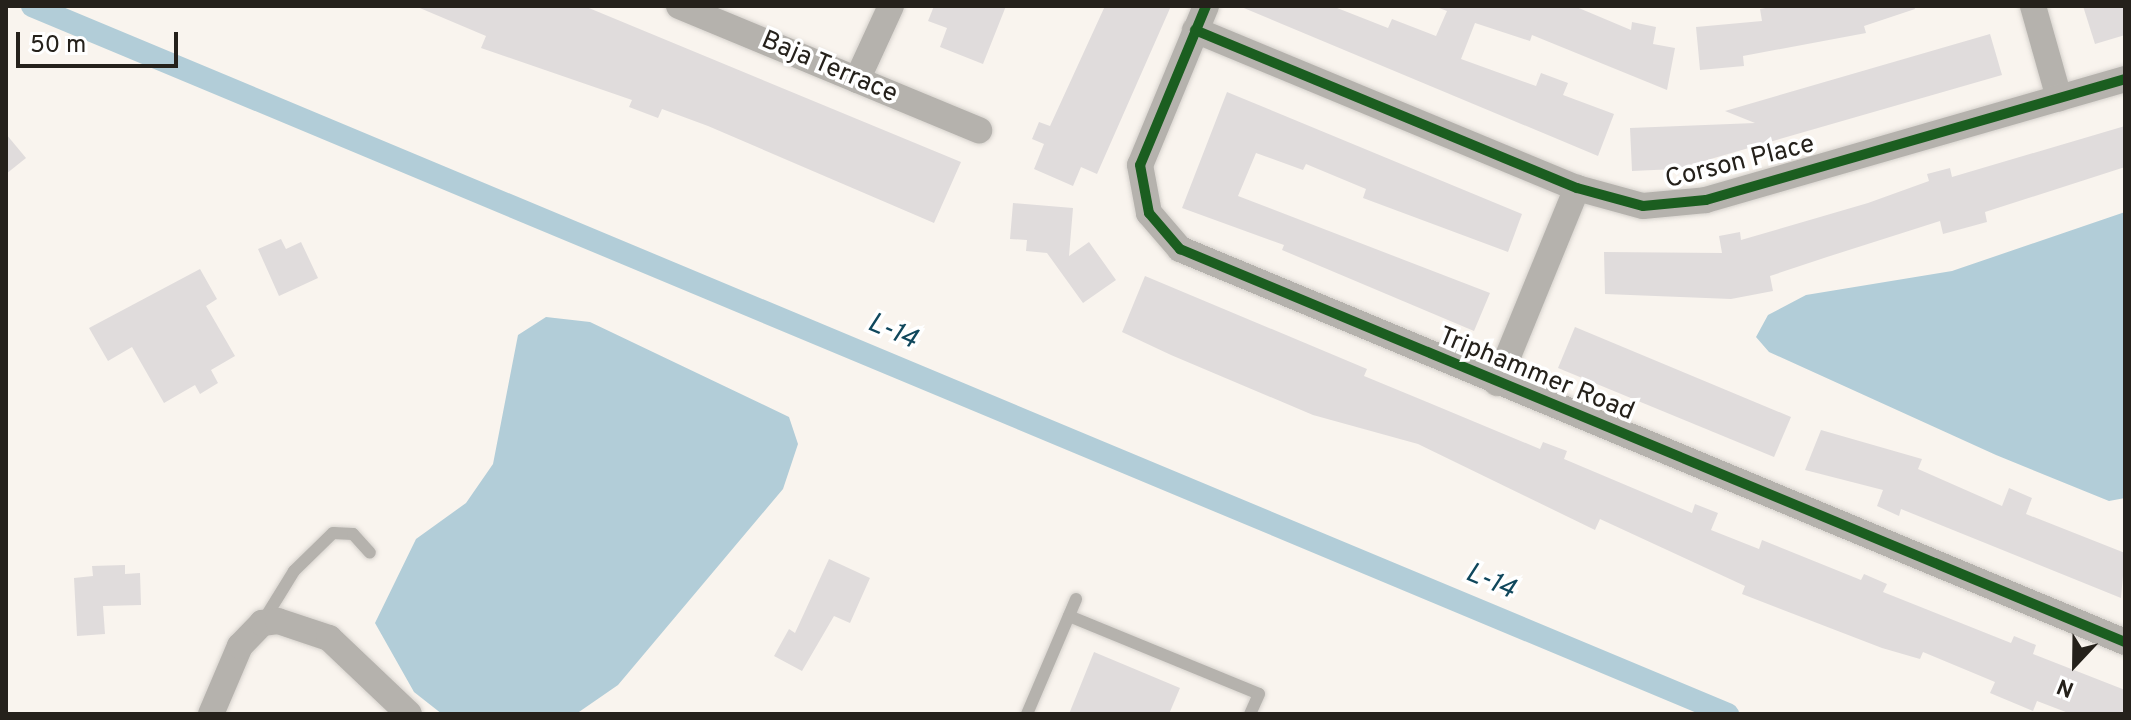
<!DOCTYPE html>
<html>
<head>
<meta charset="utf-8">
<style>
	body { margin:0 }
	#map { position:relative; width:2131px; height:720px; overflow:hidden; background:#f9f4ee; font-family:Overpass,sans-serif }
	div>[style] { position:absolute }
	.water>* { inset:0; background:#b2cdd8 }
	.canal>* { height:22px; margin:-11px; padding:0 11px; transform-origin:11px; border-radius:11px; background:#b2cdd8 }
	.building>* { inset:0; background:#e0dcdc }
	.roads { filter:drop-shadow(0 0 2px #d6d2cd) drop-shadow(0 0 2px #d6d2cd) }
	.lane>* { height:12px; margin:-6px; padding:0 6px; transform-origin:6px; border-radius:6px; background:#b5b2ad }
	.street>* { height:26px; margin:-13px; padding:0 13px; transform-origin:13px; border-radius:13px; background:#b5b2ad }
	.cycleway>* { height:10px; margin:-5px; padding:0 5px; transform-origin:5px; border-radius:5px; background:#1b5e20 }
	span { translate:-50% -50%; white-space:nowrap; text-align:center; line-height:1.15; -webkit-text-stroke:7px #fff; paint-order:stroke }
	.street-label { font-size:26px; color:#25211b }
	.water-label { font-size:28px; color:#0f475c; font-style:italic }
	.frame { position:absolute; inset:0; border:8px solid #25211b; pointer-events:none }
	.north { position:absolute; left:2035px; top:624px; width:80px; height:80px; -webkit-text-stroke:6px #fff; paint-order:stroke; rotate:202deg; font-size:22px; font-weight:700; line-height:32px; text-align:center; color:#25211b }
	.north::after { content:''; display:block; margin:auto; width:28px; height:36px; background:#25211b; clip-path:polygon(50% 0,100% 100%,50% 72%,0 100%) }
	.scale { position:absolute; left:16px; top:32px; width:162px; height:36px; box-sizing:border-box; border:4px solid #25211b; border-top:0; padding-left:10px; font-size:24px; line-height:28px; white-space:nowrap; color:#25211b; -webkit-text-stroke:6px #fff; paint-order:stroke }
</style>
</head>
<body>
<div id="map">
	<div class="water">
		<i style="clip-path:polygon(2125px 212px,2125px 498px,2109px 501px,1996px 455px,1769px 352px,1756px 337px,1768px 315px,1806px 295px,1952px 271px)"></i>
		<i style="clip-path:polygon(546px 317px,590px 322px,789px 417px,798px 444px,783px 489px,618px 685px,576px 714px,442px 714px,414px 692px,375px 623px,416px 539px,466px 503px,493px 464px,518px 335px)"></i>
	</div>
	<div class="canal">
		<i style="left:32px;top:6px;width:1838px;rotate:22.66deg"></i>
	</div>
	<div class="building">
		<i style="clip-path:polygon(415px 6px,584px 6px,961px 162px,934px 223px,708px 126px,662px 109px,658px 118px,629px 107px,632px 100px,481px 48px,486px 36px)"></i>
		<i style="clip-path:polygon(934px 6px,1006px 6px,983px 64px,940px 47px,947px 28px,928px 21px)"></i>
		<i style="clip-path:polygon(1105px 6px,1171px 6px,1097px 174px,1081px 167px,1073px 186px,1034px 169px,1044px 144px,1032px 139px,1039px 122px,1050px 126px)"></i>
		<i style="clip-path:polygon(1239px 6px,1332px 6px,1388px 28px,1392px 19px,1436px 36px,1447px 11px,1434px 6px,1574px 6px,1631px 30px,1632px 22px,1656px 27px,1653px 44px,1675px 48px,1667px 90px,1532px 35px,1530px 41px,1475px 23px,1461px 59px,1536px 86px,1541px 73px,1568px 83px,1563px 95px,1614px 114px,1598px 156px)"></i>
		<i style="clip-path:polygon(1776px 6px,1914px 6px,1915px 9px,1864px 26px,1866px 33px,1743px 56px,1744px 66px,1700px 70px,1696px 27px,1762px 21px,1760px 9px)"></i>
		<i style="clip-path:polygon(2083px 6px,2125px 6px,2125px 35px,2095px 44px)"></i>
		<i style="clip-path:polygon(1990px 34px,2002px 75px,1676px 169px,1632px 171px,1630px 128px,1755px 123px,1725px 111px)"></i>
		<i style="clip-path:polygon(1227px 92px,1522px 214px,1508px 252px,1363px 198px,1366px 189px,1306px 164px,1303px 170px,1256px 153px,1238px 196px,1490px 293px,1474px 331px,1282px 250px,1284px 245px,1182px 208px)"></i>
		<i style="clip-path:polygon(2125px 126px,2125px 167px,1985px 212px,1987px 222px,1943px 234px,1940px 221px,1827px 257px,1770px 276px,1773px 291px,1731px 299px,1605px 294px,1604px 252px,1722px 253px,1719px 236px,1740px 232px,1741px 240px,1868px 203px,1929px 181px,1927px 174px,1950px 168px,1952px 177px)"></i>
		<i style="clip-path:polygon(6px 134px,26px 158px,6px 174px)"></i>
		<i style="clip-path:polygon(1013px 203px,1073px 208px,1069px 256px,1089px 242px,1116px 280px,1083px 303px,1047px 253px,1026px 251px,1027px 240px,1010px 239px)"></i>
		<i style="clip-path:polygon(281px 239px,286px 249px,301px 242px,318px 278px,279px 296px,258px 249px)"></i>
		<i style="clip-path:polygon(200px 269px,217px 299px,206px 306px,235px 356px,211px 370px,218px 383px,200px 394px,195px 385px,164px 403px,132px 347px,108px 361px,89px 328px)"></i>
		<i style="clip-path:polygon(1145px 276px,1367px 369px,1364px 376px,1427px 402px,1540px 449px,1543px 442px,1567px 451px,1564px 459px,1692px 513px,1695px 504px,1718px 513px,1711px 530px,1759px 549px,1762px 540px,1861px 580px,1864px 574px,1887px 584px,1883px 592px,2011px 643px,2014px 636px,2036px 645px,2033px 654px,2125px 690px,2125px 714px,2071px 714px,2037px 701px,2033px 711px,1990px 693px,1995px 682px,1923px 652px,1920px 659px,1882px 648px,1742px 594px,1745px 586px,1600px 519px,1595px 530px,1418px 444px,1313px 415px,1171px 355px,1122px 332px)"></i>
		<i style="clip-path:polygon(1575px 327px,1791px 417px,1774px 457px,1558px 368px)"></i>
		<i style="clip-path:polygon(1821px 430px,1922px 459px,1918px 469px,2002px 506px,2009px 488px,2032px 498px,2026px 514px,2125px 553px,2121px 598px,1901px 509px,1899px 516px,1877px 506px,1883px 490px,1805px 470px)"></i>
		<i style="clip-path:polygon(829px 559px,870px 578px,850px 623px,834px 616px,802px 671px,774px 656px,789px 629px,795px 633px)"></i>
		<i style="clip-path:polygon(125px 565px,125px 574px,140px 573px,141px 605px,103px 606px,105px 634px,77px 636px,74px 578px,93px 576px,92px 566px)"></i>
		<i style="clip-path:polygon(1094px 652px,1180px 688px,1169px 714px,1069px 714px)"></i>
	</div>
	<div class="roads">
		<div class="lane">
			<i style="left:1069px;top:616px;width:205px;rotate:22.3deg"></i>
			<i style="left:1259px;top:694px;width:22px;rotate:114deg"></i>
			<i style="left:262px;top:623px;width:61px;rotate:-58.4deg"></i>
			<i style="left:294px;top:571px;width:54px;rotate:-44.3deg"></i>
			<i style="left:333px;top:533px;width:20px;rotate:3deg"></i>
			<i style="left:353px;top:534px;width:25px;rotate:48deg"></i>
			<i style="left:1027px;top:714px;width:125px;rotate:-66.9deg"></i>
		</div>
		<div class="street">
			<i style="left:679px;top:6px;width:325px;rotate:22.5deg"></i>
			<i style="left:1206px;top:6px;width:172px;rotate:112.5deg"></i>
			<i style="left:1140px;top:165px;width:49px;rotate:79.4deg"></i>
			<i style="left:1149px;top:213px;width:48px;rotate:49.3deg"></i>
			<i style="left:1180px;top:249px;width:1023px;rotate:22.58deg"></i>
			<i style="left:2033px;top:6px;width:96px;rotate:74.2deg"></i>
			<i style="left:1195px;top:30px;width:413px;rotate:22.5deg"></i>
			<i style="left:1577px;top:188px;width:68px;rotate:15.3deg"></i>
			<i style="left:1643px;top:206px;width:63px;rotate:-5.4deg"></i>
			<i style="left:1706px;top:200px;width:436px;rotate:-16.1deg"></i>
			<i style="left:857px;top:80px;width:81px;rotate:-65.3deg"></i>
			<i style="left:1497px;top:383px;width:211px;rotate:-67.7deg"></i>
			<i style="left:211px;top:714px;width:74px;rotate:-66.9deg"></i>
			<i style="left:240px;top:646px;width:32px;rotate:-46deg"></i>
			<i style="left:262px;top:623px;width:16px;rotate:-7deg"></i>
			<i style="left:278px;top:621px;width:54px;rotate:18.4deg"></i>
			<i style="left:329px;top:638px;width:110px;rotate:43.5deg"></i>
		</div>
	</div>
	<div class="cycleway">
		<i style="left:1206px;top:6px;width:172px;rotate:112.5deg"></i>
		<i style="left:1140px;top:165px;width:49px;rotate:79.4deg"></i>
		<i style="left:1149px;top:213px;width:48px;rotate:49.3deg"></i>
		<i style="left:1180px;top:249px;width:1023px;rotate:22.58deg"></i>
		<i style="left:1195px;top:30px;width:413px;rotate:22.5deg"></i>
		<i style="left:1577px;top:188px;width:68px;rotate:15.3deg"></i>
		<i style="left:1643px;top:206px;width:63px;rotate:-5.4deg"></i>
		<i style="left:1706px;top:200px;width:436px;rotate:-16.1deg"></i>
	</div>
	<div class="street-label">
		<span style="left:829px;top:68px;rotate:23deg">Baja Terrace</span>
		<span style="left:1740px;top:163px;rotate:-14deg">Corson Place</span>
		<span style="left:1536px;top:375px;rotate:22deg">Triphammer Road</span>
	</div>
	<div class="water-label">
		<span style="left:892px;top:332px;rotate:23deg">L-14</span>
		<span style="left:1490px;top:582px;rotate:23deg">L-14</span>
	</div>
	<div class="frame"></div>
	<div class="north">N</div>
	<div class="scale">50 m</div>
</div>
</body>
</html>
